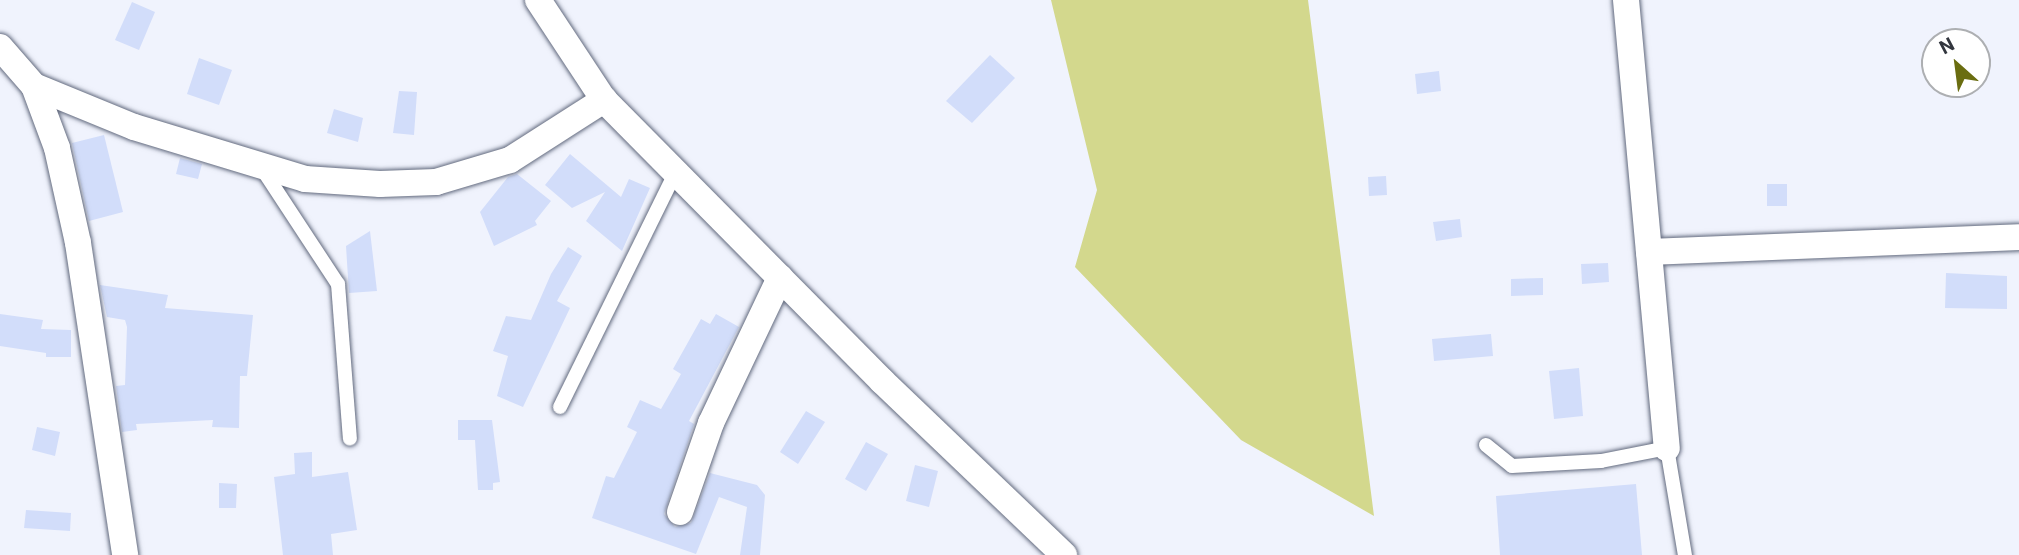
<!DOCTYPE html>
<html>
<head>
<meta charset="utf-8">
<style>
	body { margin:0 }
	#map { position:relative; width:2019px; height:555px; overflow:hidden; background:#f0f3fd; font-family:Roboto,sans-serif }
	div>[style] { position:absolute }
	.green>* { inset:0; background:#d3d88d }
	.building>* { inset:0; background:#d2ddfa }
	.roads { filter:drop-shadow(0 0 2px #626a7e) drop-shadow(0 0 2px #626a7e) }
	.lane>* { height:14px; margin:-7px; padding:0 7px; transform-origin:7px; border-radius:7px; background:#fff }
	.street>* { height:26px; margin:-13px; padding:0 13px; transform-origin:13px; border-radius:13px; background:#fff }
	span { translate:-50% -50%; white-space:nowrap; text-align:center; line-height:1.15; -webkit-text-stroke:5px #fff; paint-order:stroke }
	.north { position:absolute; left:1921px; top:28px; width:70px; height:70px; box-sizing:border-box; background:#fff; border:2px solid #adafb2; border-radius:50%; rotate:332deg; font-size:19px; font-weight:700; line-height:28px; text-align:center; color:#32363e }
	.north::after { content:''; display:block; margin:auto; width:24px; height:32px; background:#6a6d10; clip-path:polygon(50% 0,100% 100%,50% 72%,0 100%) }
</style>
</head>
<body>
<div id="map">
	<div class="green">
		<i style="clip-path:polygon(1051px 0,1308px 0,1374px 516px,1241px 440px,1075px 267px,1097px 190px)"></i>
	</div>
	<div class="building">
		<i style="clip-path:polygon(132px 2px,155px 12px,139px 50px,115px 40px)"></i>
		<i style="clip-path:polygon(990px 55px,1015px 78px,972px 123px,946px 101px)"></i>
		<i style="clip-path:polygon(199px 58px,232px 70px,219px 105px,187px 94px)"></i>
		<i style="clip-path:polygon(1439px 71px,1441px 91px,1417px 94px,1415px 74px)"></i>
		<i style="clip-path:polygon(399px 91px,417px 92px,414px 135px,393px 133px)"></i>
		<i style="clip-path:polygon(334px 109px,363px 118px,358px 142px,327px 133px)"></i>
		<i style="clip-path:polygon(104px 135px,123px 212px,89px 221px,72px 143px)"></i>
		<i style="clip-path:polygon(570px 154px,621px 197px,629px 179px,650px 188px,622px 251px,586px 221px,605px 192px,572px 208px,545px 185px)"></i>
		<i style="clip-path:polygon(180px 158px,202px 164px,198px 179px,176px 174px)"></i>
		<i style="clip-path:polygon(517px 174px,551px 201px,535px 221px,537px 225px,494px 246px,480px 212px,508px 177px)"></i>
		<i style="clip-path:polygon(1386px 176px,1387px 195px,1369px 196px,1368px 177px)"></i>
		<i style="clip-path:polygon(1767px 184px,1787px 184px,1787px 206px,1767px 206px)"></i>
		<i style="clip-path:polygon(1460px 219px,1462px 237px,1436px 241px,1433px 222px)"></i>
		<i style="clip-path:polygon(370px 231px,377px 291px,349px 293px,346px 246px)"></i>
		<i style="clip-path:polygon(568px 247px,582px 256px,557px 301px,570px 308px,523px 407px,497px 396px,508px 356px,493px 351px,506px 316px,531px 320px,551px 274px)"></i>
		<i style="clip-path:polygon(1608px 263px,1609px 282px,1582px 284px,1581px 264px)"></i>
		<i style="clip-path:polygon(1946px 273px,2007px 276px,2007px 309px,1945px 308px)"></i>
		<i style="clip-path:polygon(1543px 278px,1543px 295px,1511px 296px,1511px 279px)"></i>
		<i style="clip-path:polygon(100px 285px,168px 295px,165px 308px,253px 315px,247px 376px,240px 376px,239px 428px,212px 427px,213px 420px,136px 424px,137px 430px,122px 432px,116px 386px,125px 385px,127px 327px,125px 320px,107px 317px)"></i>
		<i style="clip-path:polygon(0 314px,43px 320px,41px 329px,71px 330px,71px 357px,46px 357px,46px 353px,0 346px)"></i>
		<i style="clip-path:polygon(716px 314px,739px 327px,689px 421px,694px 424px,664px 514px,675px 527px,691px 523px,710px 473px,757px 485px,765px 495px,760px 555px,740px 555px,747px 507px,719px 497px,696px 554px,592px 518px,606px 476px,614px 478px,637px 432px,627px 427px,640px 400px,661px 409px,681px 374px,673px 369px,701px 319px,710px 324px)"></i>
		<i style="clip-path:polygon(1491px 334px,1493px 356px,1434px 361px,1432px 339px)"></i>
		<i style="clip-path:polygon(1579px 368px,1583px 416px,1554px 419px,1549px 371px)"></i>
		<i style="clip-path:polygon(806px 411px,825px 422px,798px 464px,780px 452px)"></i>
		<i style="clip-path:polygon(458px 420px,492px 420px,500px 482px,493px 483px,493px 490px,478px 490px,475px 440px,458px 440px)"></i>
		<i style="clip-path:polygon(37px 427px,60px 432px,55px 456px,32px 450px)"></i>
		<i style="clip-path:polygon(866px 442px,888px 454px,866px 491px,845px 479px)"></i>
		<i style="clip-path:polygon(312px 452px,312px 477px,348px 472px,357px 530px,331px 534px,333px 555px,283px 555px,274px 477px,295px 474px,294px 453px)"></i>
		<i style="clip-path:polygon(915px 465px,938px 471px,929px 507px,906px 501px)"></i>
		<i style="clip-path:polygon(219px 483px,237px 484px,236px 508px,219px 508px)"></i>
		<i style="clip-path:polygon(1636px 484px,1642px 555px,1500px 555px,1496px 496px)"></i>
		<i style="clip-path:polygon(26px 510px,71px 513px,70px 531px,24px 528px)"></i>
	</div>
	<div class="roads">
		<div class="lane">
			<i style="left:261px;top:167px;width:140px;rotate:56.7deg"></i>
			<i style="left:338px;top:284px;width:155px;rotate:85.6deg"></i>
			<i style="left:560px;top:407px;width:261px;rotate:-63.8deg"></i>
			<i style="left:1486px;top:445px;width:33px;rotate:39deg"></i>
			<i style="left:1512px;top:466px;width:89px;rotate:-3.2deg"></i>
			<i style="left:1601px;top:461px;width:67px;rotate:-11.1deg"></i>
			<i style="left:1667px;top:448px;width:109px;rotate:80.5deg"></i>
		</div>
		<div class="street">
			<i style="left:538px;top:0;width:120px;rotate:56.6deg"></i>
			<i style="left:604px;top:100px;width:395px;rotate:45.3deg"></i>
			<i style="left:882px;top:381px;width:252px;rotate:43.7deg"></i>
			<i style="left:1626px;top:0;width:450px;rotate:84.8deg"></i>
			<i style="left:0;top:47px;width:52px;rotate:48.9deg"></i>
			<i style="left:34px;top:86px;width:66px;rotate:69.6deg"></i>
			<i style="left:57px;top:148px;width:97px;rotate:77.5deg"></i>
			<i style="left:78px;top:243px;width:316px;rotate:81.4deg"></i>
			<i style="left:34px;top:86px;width:108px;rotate:22.3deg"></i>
			<i style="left:134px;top:127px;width:179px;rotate:16.9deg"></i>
			<i style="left:305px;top:179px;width:75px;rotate:3.8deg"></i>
			<i style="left:380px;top:184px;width:56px;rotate:-2deg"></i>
			<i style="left:436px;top:182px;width:77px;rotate:-16.6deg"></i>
			<i style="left:510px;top:160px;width:112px;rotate:-32.6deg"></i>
			<i style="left:1649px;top:252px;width:370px;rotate:-2.3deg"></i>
			<i style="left:680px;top:512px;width:94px;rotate:-70.8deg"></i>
			<i style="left:711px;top:423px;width:161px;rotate:-64.6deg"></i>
		</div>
	</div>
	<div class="north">N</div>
</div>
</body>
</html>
